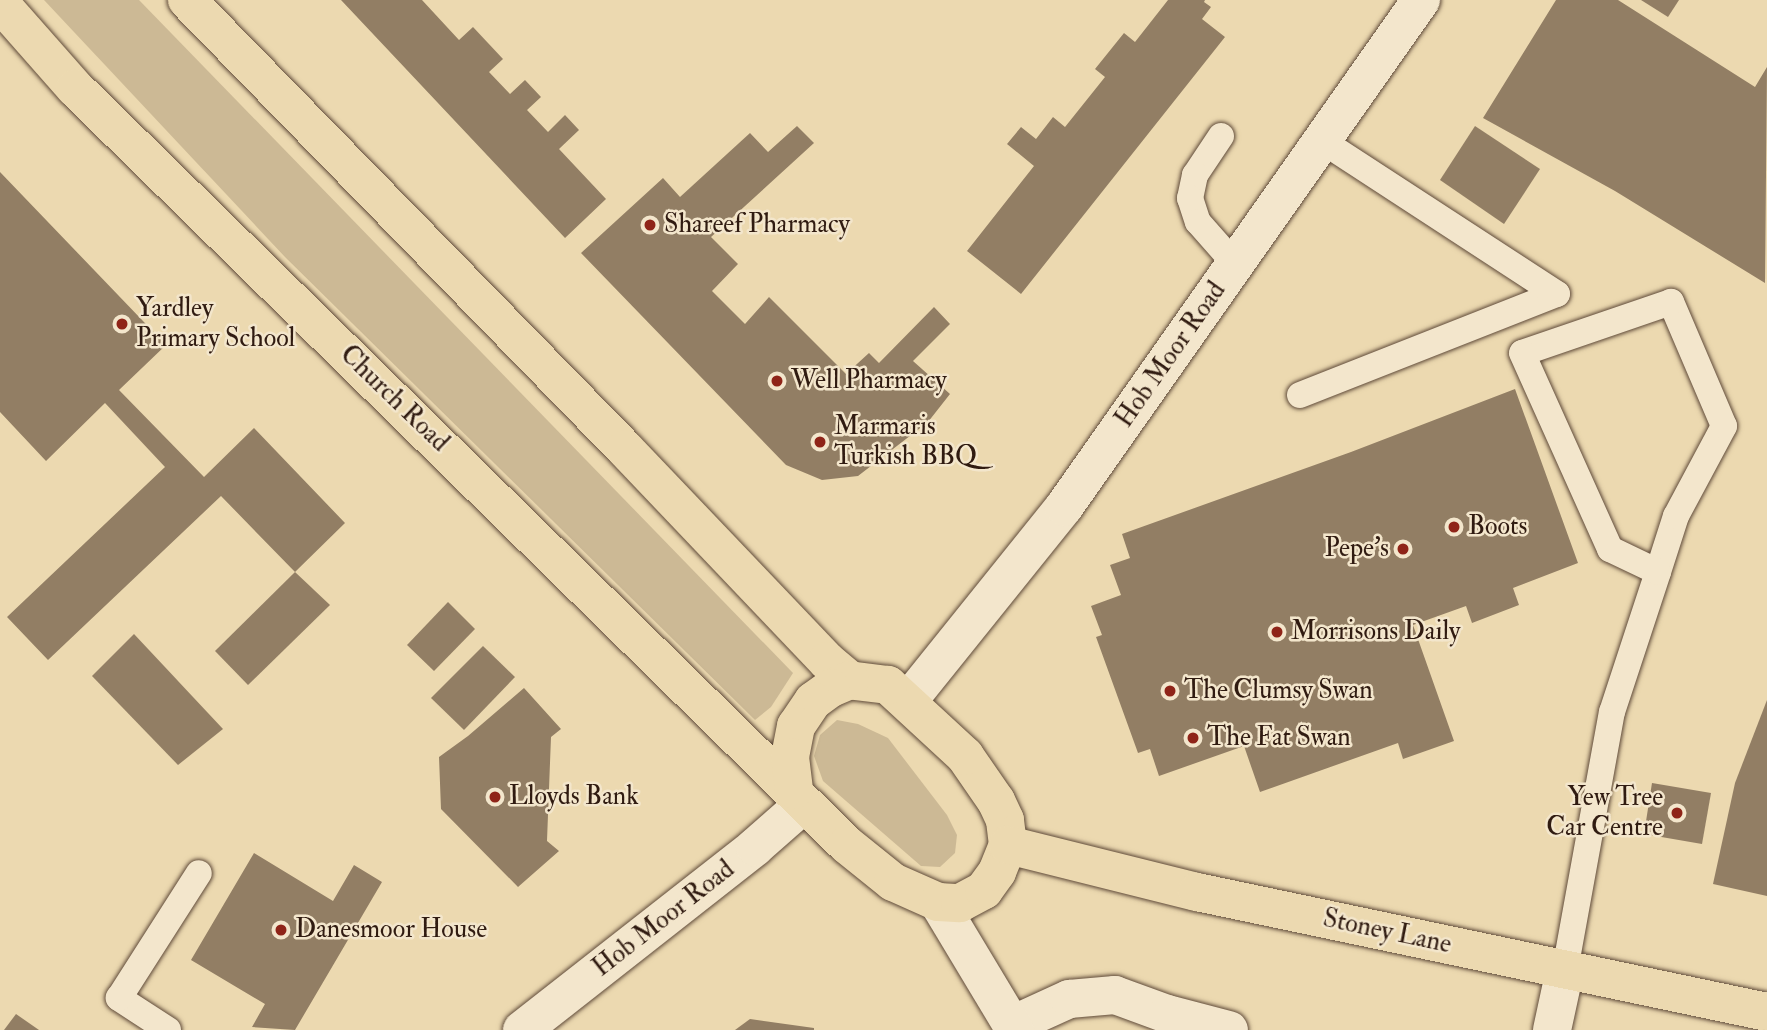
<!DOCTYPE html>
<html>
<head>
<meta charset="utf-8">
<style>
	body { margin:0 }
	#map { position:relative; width:1767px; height:1030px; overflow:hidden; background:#ecd9b0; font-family:"IM FELL Double Pica",serif }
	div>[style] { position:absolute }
	.green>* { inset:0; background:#ccb995 }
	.building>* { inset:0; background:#927e64 }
	.roads { filter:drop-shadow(0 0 2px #5f4a39) drop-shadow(0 0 2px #5f4a39) }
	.lane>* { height:26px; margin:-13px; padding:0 13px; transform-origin:13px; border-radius:13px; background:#f3e6cc }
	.street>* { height:38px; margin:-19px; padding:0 19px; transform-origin:19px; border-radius:19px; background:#f3e6cc }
	.secondary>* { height:38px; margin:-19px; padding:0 19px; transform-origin:19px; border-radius:19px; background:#f3e6cc }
	.primary>* { height:38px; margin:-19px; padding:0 19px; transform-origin:19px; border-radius:19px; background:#ecd9b0 }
	.dots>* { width:19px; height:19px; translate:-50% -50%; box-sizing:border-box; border:4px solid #f3e6cc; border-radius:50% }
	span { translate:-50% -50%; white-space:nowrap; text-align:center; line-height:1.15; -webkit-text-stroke:5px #f3e6cc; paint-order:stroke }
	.poi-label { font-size:26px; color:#301b11 }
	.left { translate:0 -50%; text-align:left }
	.right { translate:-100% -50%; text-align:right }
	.street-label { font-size:26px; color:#301b11 }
</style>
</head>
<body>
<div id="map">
	<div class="green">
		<i style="clip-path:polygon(44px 0,139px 0,793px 673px,771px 707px,755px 720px,285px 257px)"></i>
		<i style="clip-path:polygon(837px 720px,858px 724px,888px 738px,947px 815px,957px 835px,955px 853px,940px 867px,921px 866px,823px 781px,814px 756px,820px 735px)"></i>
	</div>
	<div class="building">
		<i style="clip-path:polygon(341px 0,422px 0,459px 40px,473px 27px,503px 59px,489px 72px,510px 94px,525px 80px,541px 97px,527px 110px,548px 132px,565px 115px,579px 130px,559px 149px,606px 199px,565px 238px)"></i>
		<i style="clip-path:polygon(1168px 0,1205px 0,1204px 2px,1211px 7px,1202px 19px,1225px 37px,1021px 294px,967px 251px,1034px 166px,1007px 144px,1021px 127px,1036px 139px,1053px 117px,1065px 127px,1105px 77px,1095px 69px,1124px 33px,1135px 42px)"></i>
		<i style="clip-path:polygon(1556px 0,1618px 0,1755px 87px,1767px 67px,1765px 283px,1615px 191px,1483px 118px)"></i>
		<i style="clip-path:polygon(1641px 0,1679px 0,1668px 17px)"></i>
		<i style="clip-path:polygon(797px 126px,814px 143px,711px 237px,738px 264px,712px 291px,745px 324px,769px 297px,846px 374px,869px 353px,879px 363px,934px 307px,950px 324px,913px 361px,950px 394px,928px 422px,858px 476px,822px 480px,786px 465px,581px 253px,663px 178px,680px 197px,750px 133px,768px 152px)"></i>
		<i style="clip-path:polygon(1475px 126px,1540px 169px,1504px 224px,1440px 180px)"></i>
		<i style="clip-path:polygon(0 172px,166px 345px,119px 390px,204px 477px,254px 428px,345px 523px,295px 572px,221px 496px,48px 660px,7px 617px,165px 467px,105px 403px,46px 461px,0 412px)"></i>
		<i style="clip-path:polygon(1515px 389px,1578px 563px,1513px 588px,1519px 605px,1472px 623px,1466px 606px,1413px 625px,1454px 741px,1403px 759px,1398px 743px,1260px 792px,1244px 746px,1159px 776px,1150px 749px,1138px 753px,1096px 637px,1102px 635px,1091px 606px,1121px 595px,1110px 565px,1130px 558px,1122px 534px,1351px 452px)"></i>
		<i style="clip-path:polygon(295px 572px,330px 605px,248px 685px,215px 651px)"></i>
		<i style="clip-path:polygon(448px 602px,475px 629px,434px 671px,407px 645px)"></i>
		<i style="clip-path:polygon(134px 634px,223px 729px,178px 765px,92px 676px)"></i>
		<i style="clip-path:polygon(483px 646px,515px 677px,464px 730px,431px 698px)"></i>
		<i style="clip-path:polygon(524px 688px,561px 729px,551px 737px,547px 841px,559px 851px,518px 887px,441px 809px,439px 757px,468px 736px)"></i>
		<i style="clip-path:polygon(1767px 700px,1767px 896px,1713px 884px,1735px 783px)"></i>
		<i style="clip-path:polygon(1652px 783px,1711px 793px,1702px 844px,1644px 834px)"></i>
		<i style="clip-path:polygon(254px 853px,333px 901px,354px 865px,382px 882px,295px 1030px,252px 1027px,265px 1004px,191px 960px)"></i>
		<i style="clip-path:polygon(16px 1014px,39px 1030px,4px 1030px)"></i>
		<i style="clip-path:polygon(750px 1019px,814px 1028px,814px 1030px,735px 1030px)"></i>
	</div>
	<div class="roads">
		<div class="lane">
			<i style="left:1221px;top:136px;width:47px;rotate:123.7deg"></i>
			<i style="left:1195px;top:175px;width:24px;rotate:102deg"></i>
			<i style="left:1190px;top:198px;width:25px;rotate:72deg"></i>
			<i style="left:1198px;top:222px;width:56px;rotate:48.6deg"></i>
			<i style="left:1300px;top:395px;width:276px;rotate:-21.5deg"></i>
			<i style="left:1557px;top:294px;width:280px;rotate:-146.9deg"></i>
			<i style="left:1565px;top:970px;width:262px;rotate:-79.7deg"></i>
			<i style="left:1612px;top:712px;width:147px;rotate:-71.8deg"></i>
			<i style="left:1658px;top:572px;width:59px;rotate:-72.2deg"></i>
			<i style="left:1676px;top:516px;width:102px;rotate:-61.9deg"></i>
			<i style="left:1724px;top:426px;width:135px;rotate:-113.1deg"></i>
			<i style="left:1671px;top:302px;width:157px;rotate:161.1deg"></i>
			<i style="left:1522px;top:353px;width:215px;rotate:65.8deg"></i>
			<i style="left:1610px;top:549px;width:53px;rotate:25.6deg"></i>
			<i style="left:168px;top:1030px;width:59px;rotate:-146.9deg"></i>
			<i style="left:119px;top:998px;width:148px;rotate:-57.4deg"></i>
		</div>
		<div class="street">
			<i style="left:1012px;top:1025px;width:63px;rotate:-24.5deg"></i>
			<i style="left:1069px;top:999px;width:46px;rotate:-5deg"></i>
			<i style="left:1115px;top:995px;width:55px;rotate:20.1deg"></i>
			<i style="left:1167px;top:1014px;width:64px;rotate:14.5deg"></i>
			<i style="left:522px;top:1030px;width:296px;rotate:-38.1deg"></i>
			<i style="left:755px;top:847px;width:65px;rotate:-41.3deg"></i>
			<i style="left:1552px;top:1030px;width:61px;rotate:-77.8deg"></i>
		</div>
		<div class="secondary">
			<i style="left:908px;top:701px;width:249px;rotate:-51.2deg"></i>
			<i style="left:1064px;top:507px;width:620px;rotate:-54.85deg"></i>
			<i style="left:938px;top:902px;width:149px;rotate:59deg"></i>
		</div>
		<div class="primary">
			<i style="left:187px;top:0;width:627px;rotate:45.71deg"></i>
			<i style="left:625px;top:449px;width:293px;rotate:46.4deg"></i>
			<i style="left:827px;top:661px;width:30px;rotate:40deg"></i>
			<i style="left:0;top:3px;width:113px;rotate:48.6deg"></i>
			<i style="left:75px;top:88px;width:1081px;rotate:44.44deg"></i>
			<i style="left:847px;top:845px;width:59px;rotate:38.8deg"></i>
			<i style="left:893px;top:882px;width:49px;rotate:24deg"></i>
			<i style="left:938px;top:902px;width:22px;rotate:3deg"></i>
			<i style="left:960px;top:903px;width:27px;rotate:-28deg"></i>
			<i style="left:984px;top:890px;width:22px;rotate:-54deg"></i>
			<i style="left:997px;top:872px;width:29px;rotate:-68deg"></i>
			<i style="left:1008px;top:845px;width:25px;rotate:-97deg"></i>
			<i style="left:1005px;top:820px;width:21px;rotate:-115deg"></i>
			<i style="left:996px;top:801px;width:55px;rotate:-124.6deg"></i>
			<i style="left:965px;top:756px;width:105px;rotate:-137.3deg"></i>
			<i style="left:888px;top:685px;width:38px;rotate:-173deg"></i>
			<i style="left:850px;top:680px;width:21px;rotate:157deg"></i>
			<i style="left:831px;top:688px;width:22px;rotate:144deg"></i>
			<i style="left:813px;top:701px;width:30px;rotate:124deg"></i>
			<i style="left:796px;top:726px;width:32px;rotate:101deg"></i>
			<i style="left:790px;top:757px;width:33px;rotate:83deg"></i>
			<i style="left:1008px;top:845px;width:195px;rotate:14deg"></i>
			<i style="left:1197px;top:892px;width:582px;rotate:11.89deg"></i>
		</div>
	</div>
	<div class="dots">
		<i style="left:650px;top:225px;background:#8f2418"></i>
		<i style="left:122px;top:324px;background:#8f2418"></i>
		<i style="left:777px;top:381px;background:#8f2418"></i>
		<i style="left:820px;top:442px;background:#8f2418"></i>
		<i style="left:1454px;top:527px;background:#8f2418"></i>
		<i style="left:1403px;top:549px;background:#8f2418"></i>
		<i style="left:1277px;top:632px;background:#8f2418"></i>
		<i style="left:1170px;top:691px;background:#8f2418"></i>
		<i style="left:1193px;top:738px;background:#8f2418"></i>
		<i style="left:495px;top:797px;background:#8f2418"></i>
		<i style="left:1677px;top:813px;background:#8f2418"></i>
		<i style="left:281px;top:930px;background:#8f2418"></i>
	</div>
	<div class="poi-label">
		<span class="left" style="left:664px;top:225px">Shareef Pharmacy</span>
		<span class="left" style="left:136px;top:324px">Yardley<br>Primary School</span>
		<span class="left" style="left:791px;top:381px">Well Pharmacy</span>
		<span class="left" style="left:834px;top:442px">Marmaris<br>Turkish BBQ</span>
		<span class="left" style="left:1468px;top:527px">Boots</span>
		<span class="right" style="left:1389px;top:549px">Pepe's</span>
		<span class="left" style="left:1291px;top:632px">Morrisons Daily</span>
		<span class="left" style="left:1184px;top:691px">The Clumsy Swan</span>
		<span class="left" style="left:1207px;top:738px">The Fat Swan</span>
		<span class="left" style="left:509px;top:797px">Lloyds Bank</span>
		<span class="right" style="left:1663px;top:813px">Yew Tree<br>Car Centre</span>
		<span class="left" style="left:295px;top:930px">Danesmoor House</span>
	</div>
	<div class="street-label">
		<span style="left:1171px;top:355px;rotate:-55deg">Hob Moor Road</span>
		<span style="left:394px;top:399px;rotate:44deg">Church Road</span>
		<span style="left:664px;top:919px;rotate:-38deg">Hob Moor Road</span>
		<span style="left:1387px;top:932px;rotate:12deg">Stoney Lane</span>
	</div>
</div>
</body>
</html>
